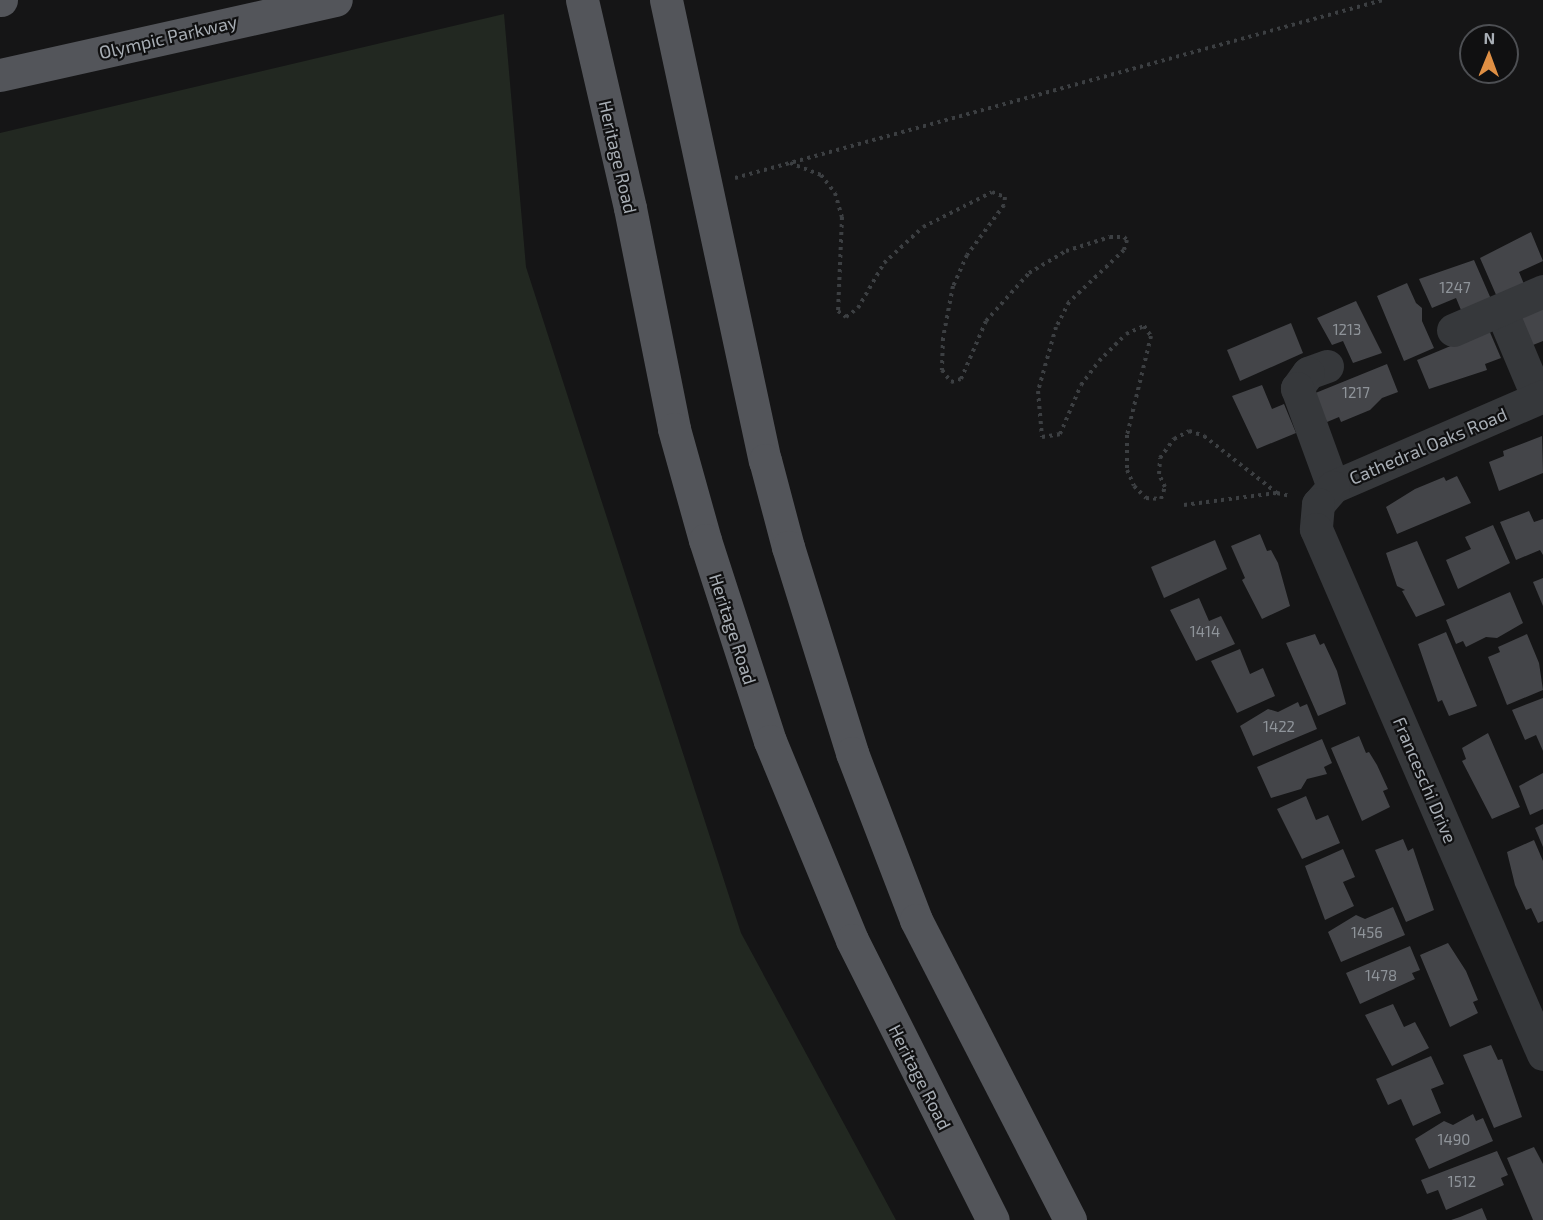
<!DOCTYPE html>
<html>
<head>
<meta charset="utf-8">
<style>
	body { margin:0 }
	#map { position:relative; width:1543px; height:1220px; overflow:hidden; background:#151516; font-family:"Exo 2",sans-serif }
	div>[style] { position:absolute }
	.green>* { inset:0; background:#222821 }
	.building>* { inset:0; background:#444549 }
	.path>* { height:4px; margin-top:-2px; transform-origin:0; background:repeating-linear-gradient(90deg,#3c3f42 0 3px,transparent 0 7.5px) }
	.minor>* { height:33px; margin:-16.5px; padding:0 16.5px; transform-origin:16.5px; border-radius:16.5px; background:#36383b }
	.major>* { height:33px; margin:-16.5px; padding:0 16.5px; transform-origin:16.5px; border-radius:16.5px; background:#53555a }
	span { translate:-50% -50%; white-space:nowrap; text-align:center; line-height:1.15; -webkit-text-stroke:4.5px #101011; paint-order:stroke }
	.number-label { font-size:15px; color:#8f949a }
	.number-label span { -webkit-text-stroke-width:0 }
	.street-label { font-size:18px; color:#a8aeb5 }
	.north { position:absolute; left:1459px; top:24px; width:60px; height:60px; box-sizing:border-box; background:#101011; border:2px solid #4d4f53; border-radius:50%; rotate:1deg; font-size:16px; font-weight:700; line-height:24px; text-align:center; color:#a8aeb5 }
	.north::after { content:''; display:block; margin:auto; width:21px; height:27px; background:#df8f44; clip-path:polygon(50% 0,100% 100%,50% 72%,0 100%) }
</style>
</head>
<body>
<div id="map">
	<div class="green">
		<i style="clip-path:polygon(504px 14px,526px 267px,741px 933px,896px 1220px,0 1220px,0 133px)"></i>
	</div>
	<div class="building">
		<i style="clip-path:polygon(1531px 232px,1543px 261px,1519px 272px,1524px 284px,1497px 297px,1480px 258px)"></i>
		<i style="clip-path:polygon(1474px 260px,1491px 299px,1461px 310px,1456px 298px,1432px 308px,1419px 279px)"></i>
		<i style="clip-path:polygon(1407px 283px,1416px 303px,1422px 308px,1422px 321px,1434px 348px,1404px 361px,1377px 296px)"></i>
		<i style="clip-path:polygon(1356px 301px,1382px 353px,1353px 363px,1343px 341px,1332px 345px,1317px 318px)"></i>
		<i style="clip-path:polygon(1543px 307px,1543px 341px,1533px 345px,1519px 317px)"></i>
		<i style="clip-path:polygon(1291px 323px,1303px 353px,1240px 381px,1227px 350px)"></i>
		<i style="clip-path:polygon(1489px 330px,1501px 358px,1485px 364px,1487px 370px,1429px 389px,1417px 360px)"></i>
		<i style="clip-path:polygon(1387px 364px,1398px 392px,1382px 398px,1370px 410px,1341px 422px,1339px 417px,1327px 422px,1313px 394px)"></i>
		<i style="clip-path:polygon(1262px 385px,1272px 409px,1284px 404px,1296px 433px,1257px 449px,1232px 396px)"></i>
		<i style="clip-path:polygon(1542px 436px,1543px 473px,1499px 491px,1489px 462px,1504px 456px,1503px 451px)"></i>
		<i style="clip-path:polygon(1457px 476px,1471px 503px,1397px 534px,1386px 507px,1415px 489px,1444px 477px,1446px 481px)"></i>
		<i style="clip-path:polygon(1529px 511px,1534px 522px,1543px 519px,1543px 555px,1540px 550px,1516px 560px,1500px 522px)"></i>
		<i style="clip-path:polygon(1493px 525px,1510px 563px,1458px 589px,1446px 560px,1471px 549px,1465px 537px)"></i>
		<i style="clip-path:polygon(1260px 534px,1267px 551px,1271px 550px,1278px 563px,1290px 606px,1262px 619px,1242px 580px,1245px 578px,1231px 546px)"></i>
		<i style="clip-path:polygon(1215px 540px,1227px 569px,1164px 598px,1151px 567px)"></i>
		<i style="clip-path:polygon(1417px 541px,1445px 605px,1416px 617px,1402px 591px,1405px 590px,1397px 586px,1386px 553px)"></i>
		<i style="clip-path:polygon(1543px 578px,1543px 606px,1533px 582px)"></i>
		<i style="clip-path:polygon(1510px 592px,1523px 623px,1497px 638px,1486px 637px,1466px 647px,1463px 641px,1456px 644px,1446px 620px)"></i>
		<i style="clip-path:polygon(1199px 598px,1209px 621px,1221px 616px,1235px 644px,1196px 661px,1170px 610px)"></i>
		<i style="clip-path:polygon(1446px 632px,1477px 706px,1449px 716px,1442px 700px,1438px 702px,1418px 644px)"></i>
		<i style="clip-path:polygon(1315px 634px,1320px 645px,1324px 643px,1337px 671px,1346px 704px,1318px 716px,1286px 643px)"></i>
		<i style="clip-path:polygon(1527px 634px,1539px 663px,1543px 690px,1507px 705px,1488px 657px,1500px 652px,1498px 647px)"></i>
		<i style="clip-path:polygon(1240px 649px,1250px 674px,1263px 668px,1275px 696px,1237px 713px,1211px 661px)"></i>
		<i style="clip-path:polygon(1543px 698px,1543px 751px,1536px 735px,1525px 740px,1512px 710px)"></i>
		<i style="clip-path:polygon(1298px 702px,1300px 707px,1307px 704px,1317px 729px,1253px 756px,1240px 726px,1268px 709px,1278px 712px)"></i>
		<i style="clip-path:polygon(1488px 733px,1520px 807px,1492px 819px,1462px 761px,1466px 759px,1462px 748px)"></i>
		<i style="clip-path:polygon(1359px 736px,1366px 753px,1369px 752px,1377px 765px,1388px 789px,1383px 791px,1390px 807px,1362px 821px,1331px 748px)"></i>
		<i style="clip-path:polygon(1322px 739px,1332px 763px,1324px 767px,1327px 774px,1307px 779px,1301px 789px,1271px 798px,1257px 767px)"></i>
		<i style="clip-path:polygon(1543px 773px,1543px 809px,1530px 815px,1519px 786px)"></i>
		<i style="clip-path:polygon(1306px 796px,1316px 820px,1328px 815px,1340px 843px,1302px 859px,1277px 809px)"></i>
		<i style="clip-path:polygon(1543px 824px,1543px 847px,1535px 828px)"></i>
		<i style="clip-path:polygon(1403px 839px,1408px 851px,1413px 848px,1434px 910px,1406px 922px,1375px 850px)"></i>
		<i style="clip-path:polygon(1534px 840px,1543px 861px,1543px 921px,1538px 923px,1531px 908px,1526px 910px,1515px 885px,1507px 852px)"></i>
		<i style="clip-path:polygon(1343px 849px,1355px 877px,1343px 882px,1354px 906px,1325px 920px,1305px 866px)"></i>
		<i style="clip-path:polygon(1393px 907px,1405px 935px,1341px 962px,1328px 932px,1356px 915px,1365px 919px)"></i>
		<i style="clip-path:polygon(1448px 943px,1466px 971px,1478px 1000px,1473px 1002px,1478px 1013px,1450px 1027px,1420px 955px)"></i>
		<i style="clip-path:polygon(1410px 946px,1420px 970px,1412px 973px,1415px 979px,1360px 1004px,1346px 973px)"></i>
		<i style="clip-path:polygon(1393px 1004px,1404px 1027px,1415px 1022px,1429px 1048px,1392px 1066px,1365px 1015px)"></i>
		<i style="clip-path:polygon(1491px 1045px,1498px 1060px,1502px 1059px,1522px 1117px,1494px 1128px,1463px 1055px)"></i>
		<i style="clip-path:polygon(1431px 1056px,1444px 1084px,1431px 1089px,1441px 1113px,1413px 1126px,1401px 1099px,1388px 1105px,1376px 1079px)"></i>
		<i style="clip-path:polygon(1473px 1114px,1476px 1121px,1483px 1118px,1493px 1141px,1429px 1169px,1415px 1139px,1444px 1121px,1453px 1125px)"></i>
		<i style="clip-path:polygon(1534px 1147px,1543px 1164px,1543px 1220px,1533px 1220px,1507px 1158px)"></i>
		<i style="clip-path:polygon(1497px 1151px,1508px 1175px,1501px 1178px,1504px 1185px,1446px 1210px,1438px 1190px,1427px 1194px,1421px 1180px)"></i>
		<i style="clip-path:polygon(1482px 1208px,1487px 1220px,1451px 1220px,1460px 1217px)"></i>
	</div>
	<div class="path">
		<i style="left:790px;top:163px;width:33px;rotate:21deg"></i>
		<i style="left:821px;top:175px;width:23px;rotate:52deg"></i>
		<i style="left:835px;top:193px;width:25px;rotate:74deg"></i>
		<i style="left:842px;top:217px;width:94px;rotate:92.4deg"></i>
		<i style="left:838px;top:311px;width:10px;rotate:37deg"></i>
		<i style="left:846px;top:317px;width:15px;rotate:-37deg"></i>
		<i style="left:858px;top:308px;width:52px;rotate:-60deg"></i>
		<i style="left:884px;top:263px;width:53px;rotate:-42.7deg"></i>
		<i style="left:923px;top:227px;width:77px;rotate:-26.9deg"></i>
		<i style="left:992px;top:192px;width:14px;rotate:21deg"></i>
		<i style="left:1005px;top:197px;width:8px;rotate:97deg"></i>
		<i style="left:1004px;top:205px;width:62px;rotate:126.5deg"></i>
		<i style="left:967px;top:255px;width:34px;rotate:114deg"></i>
		<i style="left:953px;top:286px;width:53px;rotate:100.9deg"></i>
		<i style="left:943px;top:338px;width:32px;rotate:92deg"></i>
		<i style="left:942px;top:370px;width:15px;rotate:53deg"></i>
		<i style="left:951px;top:382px;width:10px;rotate:-17deg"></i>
		<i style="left:961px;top:379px;width:63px;rotate:-66.7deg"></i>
		<i style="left:986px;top:321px;width:64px;rotate:-48.1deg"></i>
		<i style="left:1029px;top:273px;width:43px;rotate:-30.7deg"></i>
		<i style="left:1066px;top:251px;width:46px;rotate:-17.7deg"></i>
		<i style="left:1110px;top:237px;width:14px"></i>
		<i style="left:1124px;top:237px;width:4px;rotate:45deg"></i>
		<i style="left:1127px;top:240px;width:10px;rotate:107deg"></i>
		<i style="left:1124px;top:250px;width:76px;rotate:136.6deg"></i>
		<i style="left:1069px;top:302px;width:28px;rotate:117deg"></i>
		<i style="left:1056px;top:327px;width:66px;rotate:105.7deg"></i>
		<i style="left:1038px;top:391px;width:46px;rotate:85deg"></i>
		<i style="left:1042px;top:437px;width:18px;rotate:-9deg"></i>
		<i style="left:1060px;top:434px;width:53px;rotate:-66.8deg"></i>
		<i style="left:1081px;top:385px;width:30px;rotate:-53deg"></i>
		<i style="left:1099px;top:361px;width:38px;rotate:-45deg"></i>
		<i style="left:1126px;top:334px;width:20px;rotate:-24deg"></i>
		<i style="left:1144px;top:326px;width:12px;rotate:55deg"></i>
		<i style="left:1151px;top:336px;width:102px;rotate:103.6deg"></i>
		<i style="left:1127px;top:435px;width:35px;rotate:90deg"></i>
		<i style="left:1127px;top:470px;width:17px;rotate:66deg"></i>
		<i style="left:1134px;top:486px;width:17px;rotate:45deg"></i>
		<i style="left:1146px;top:498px;width:15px;rotate:4deg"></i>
		<i style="left:1161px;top:499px;width:13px;rotate:-72deg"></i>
		<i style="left:1165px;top:487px;width:14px;rotate:-115deg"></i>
		<i style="left:1159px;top:474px;width:16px;rotate:-86deg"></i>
		<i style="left:1160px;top:458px;width:24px;rotate:-54deg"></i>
		<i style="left:1174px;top:439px;width:17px;rotate:-28deg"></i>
		<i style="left:1189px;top:431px;width:16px;rotate:18deg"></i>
		<i style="left:1204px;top:436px;width:93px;rotate:38deg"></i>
		<i style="left:1277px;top:493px;width:13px;rotate:13deg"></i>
		<i style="left:735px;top:178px;width:672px;rotate:-15.36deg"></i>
		<i style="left:1184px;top:505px;width:93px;rotate:-7.4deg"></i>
	</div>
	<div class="minor">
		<i style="left:1501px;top:310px;width:95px;rotate:67.2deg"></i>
		<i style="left:1453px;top:330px;width:98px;rotate:-23.4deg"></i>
		<i style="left:1327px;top:366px;width:20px;rotate:160deg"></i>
		<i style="left:1308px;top:373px;width:19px;rotate:126deg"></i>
		<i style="left:1297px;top:388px;width:105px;rotate:70deg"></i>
		<i style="left:1543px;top:396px;width:229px;rotate:156.6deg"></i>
		<i style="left:1333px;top:487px;width:23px;rotate:131deg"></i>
		<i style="left:1318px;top:504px;width:25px;rotate:95deg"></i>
		<i style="left:1316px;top:529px;width:572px;rotate:66.62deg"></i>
	</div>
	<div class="major">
		<i style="left:0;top:0;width:1px"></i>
		<i style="left:582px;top:0;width:213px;rotate:77deg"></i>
		<i style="left:630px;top:208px;width:225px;rotate:78.7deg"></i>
		<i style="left:674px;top:429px;width:115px;rotate:74.4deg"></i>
		<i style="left:705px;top:540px;width:211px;rotate:72.1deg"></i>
		<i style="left:770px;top:741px;width:215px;rotate:67.6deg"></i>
		<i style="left:852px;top:940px;width:313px;rotate:63.3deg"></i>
		<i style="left:666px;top:0;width:471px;rotate:77.9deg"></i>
		<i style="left:765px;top:460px;width:90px;rotate:75.2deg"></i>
		<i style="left:788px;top:547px;width:216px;rotate:72.7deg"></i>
		<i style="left:852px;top:753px;width:179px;rotate:69deg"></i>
		<i style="left:916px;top:920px;width:337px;rotate:62.8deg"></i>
		<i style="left:0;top:75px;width:344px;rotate:-12.6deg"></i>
	</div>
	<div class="number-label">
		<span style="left:1455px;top:288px">1247</span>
		<span style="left:1347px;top:330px">1213</span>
		<span style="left:1356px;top:393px">1217</span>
		<span style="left:1205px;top:632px">1414</span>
		<span style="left:1279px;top:727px">1422</span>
		<span style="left:1367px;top:933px">1456</span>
		<span style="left:1381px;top:976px">1478</span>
		<span style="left:1454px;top:1140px">1490</span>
		<span style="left:1462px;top:1182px">1512</span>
	</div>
	<div class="street-label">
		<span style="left:168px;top:37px;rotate:-13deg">Olympic Parkway</span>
		<span style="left:618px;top:157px;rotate:77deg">Heritage Road</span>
		<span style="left:1428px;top:446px;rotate:-23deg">Cathedral Oaks Road</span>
		<span style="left:733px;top:629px;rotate:72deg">Heritage Road</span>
		<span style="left:1425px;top:780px;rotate:67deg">Franceschi Drive</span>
		<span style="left:920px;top:1077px;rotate:63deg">Heritage Road</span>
	</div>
	<div class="north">N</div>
</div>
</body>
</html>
